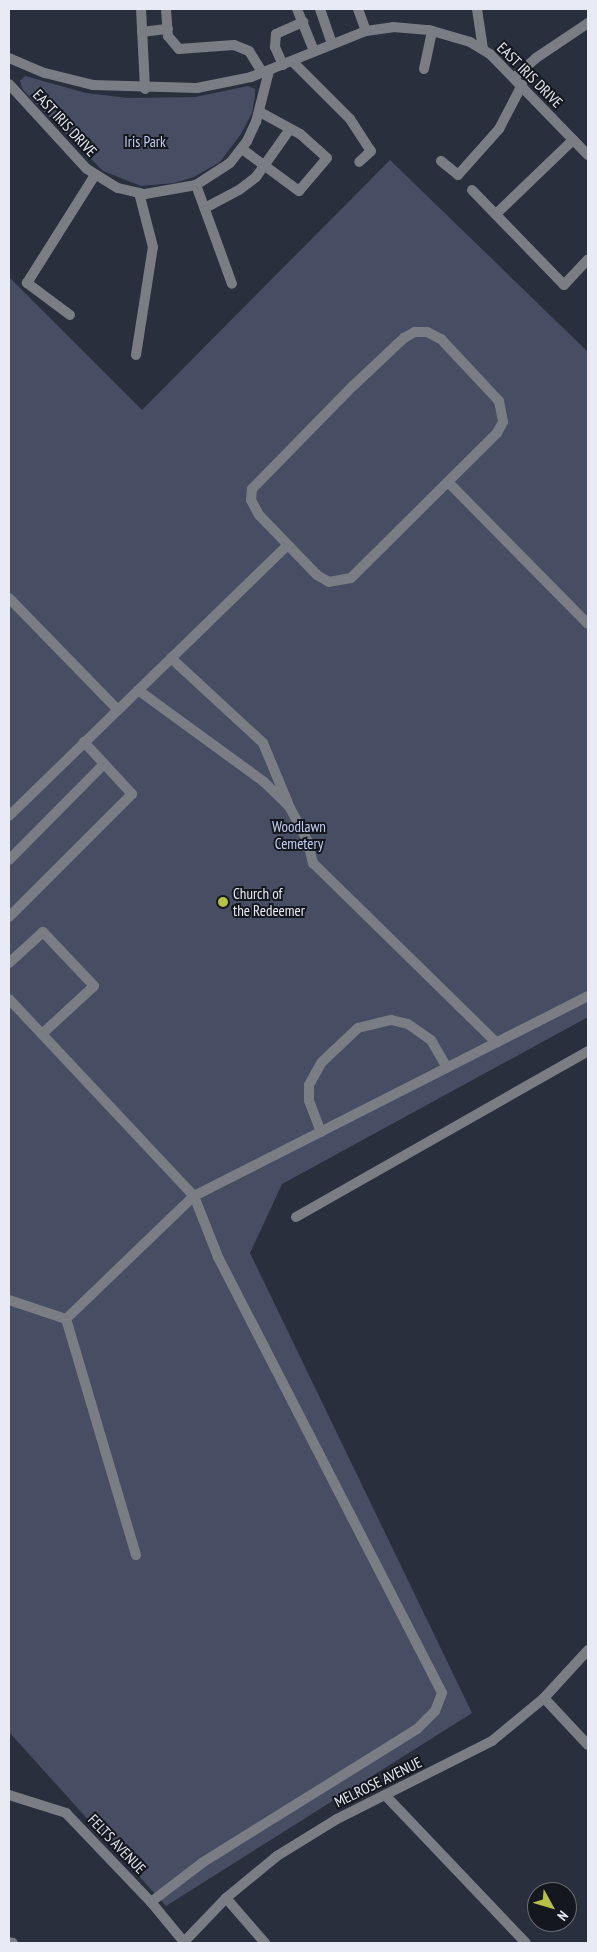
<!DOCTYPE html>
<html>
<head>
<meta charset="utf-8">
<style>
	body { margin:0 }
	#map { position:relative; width:597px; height:1952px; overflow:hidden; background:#2a2f3d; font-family:"PT Sans Narrow",sans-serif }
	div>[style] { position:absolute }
	.green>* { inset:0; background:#474e64 }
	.service>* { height:10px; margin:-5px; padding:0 5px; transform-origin:5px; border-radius:5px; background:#7a7d84 }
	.minor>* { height:10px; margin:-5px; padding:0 5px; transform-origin:5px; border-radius:5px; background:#7a7d84 }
	.dots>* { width:14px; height:14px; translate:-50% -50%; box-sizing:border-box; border:2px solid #15171e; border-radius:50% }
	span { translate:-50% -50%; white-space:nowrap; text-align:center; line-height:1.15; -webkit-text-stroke:4px #15171e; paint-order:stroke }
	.street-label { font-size:15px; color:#e8ebf5 }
	.park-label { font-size:15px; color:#c3d0f4 }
	.poi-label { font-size:15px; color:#e8ebf5 }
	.left { translate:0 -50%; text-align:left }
	.frame { position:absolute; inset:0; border:10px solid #e8ebf5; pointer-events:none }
	.north { position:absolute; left:527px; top:1882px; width:50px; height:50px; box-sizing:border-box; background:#15171e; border:1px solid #696c74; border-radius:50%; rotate:129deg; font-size:14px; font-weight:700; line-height:20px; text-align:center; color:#e8ebf5 }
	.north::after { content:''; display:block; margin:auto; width:18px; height:22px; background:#b8c147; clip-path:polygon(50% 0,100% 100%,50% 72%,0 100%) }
</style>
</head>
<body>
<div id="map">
	<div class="green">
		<i style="clip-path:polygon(25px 76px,86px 93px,128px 98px,195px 97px,248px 86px,255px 89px,255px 96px,252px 113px,241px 134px,220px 162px,194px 177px,174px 183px,141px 186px,103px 171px,23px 90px,20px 81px)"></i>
		<i style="clip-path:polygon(390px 160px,588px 352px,588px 1017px,282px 1184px,250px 1253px,472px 1713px,166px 1906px,9px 1732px,9px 277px,142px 410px)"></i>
	</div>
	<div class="service">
		<i style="left:166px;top:9px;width:27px;rotate:86deg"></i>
		<i style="left:168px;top:36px;width:17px;rotate:50deg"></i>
		<i style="left:179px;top:49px;width:55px;rotate:-4.2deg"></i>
		<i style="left:234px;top:45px;width:16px;rotate:22deg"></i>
		<i style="left:249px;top:51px;width:26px;rotate:58deg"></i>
		<i style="left:297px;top:9px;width:45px;rotate:68deg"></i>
		<i style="left:320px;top:9px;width:36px;rotate:71deg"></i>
		<i style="left:358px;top:9px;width:23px;rotate:70deg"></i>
		<i style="left:142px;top:32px;width:26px;rotate:-7deg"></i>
		<i style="left:292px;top:61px;width:82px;rotate:45deg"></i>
		<i style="left:350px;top:119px;width:38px;rotate:57deg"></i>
		<i style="left:371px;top:151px;width:16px;rotate:137deg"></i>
		<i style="left:283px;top:65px;width:20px;rotate:-114deg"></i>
		<i style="left:275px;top:47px;width:13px;rotate:-86deg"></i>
		<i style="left:276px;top:34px;width:30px;rotate:-24deg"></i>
		<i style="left:424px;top:69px;width:39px;rotate:-78deg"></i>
		<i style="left:515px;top:77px;width:28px;rotate:-42deg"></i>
		<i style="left:536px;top:58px;width:63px;rotate:-33.9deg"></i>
		<i style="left:242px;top:149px;width:71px;rotate:36.4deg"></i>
		<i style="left:299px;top:191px;width:43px;rotate:-49.7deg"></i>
		<i style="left:327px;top:158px;width:36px;rotate:-138deg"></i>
		<i style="left:300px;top:134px;width:46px;rotate:-151.2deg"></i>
		<i style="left:441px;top:161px;width:22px;rotate:39deg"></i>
		<i style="left:458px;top:175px;width:62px;rotate:-48.3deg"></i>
		<i style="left:499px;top:129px;width:50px;rotate:-62.4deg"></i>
		<i style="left:196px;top:185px;width:105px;rotate:70deg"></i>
		<i style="left:472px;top:190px;width:132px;rotate:45.9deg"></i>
		<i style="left:564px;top:285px;width:35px;rotate:-47deg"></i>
		<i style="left:205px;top:208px;width:38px;rotate:-28deg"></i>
		<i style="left:239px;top:190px;width:21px;rotate:-37deg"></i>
		<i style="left:256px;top:177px;width:59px;rotate:-54.7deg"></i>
		<i style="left:496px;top:214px;width:107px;rotate:-43.9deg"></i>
		<i style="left:70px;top:315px;width:54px;rotate:-143.3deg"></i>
		<i style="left:27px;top:283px;width:128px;rotate:-57.8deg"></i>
		<i style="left:415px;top:332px;width:12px"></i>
		<i style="left:427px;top:332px;width:16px;rotate:27deg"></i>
		<i style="left:441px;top:339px;width:85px;rotate:46.9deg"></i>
		<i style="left:499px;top:401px;width:21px;rotate:79deg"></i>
		<i style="left:503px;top:422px;width:13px;rotate:119deg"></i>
		<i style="left:497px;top:433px;width:206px;rotate:135.2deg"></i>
		<i style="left:351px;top:578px;width:22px;rotate:170deg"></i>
		<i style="left:329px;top:582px;width:14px;rotate:-150deg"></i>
		<i style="left:317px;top:575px;width:83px;rotate:-134deg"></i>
		<i style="left:259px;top:515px;width:17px;rotate:-118deg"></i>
		<i style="left:251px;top:500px;width:11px;rotate:-85deg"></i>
		<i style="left:252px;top:489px;width:144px;rotate:-45.6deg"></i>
		<i style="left:353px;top:386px;width:70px;rotate:-43.3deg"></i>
		<i style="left:404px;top:338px;width:13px;rotate:-29deg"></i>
		<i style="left:136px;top:355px;width:109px;rotate:-81.1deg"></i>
		<i style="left:153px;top:247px;width:56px;rotate:-104.5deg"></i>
		<i style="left:448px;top:482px;width:199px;rotate:45.4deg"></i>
		<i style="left:9px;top:598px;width:156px;rotate:45.8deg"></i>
		<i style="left:171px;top:658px;width:125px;rotate:42.7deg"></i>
		<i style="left:263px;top:743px;width:65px;rotate:67.4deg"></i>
		<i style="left:138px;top:690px;width:156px;rotate:36.1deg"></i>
		<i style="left:264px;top:782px;width:35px;rotate:44deg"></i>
		<i style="left:289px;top:806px;width:41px;rotate:62.2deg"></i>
		<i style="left:308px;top:842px;width:22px;rotate:77deg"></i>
		<i style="left:313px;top:863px;width:257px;rotate:44.4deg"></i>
		<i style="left:9px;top:816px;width:388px;rotate:-44.2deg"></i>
		<i style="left:9px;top:860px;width:135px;rotate:-45.3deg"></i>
		<i style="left:9px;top:917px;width:174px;rotate:-45deg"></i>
		<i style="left:132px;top:794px;width:71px;rotate:-132.7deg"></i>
		<i style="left:9px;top:963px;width:46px;rotate:-42.4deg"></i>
		<i style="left:43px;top:932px;width:74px;rotate:46.6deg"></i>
		<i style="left:94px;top:986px;width:71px;rotate:137.3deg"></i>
		<i style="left:9px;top:999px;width:270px;rotate:46.8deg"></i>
		<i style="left:194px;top:1196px;width:66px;rotate:68.5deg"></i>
		<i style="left:218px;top:1257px;width:490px;rotate:62.8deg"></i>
		<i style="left:442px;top:1693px;width:19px;rotate:111deg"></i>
		<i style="left:435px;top:1711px;width:25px;rotate:135deg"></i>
		<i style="left:417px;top:1729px;width:253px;rotate:148.1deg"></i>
		<i style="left:202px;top:1863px;width:64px;rotate:142.6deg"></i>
		<i style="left:321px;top:1132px;width:34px;rotate:-111deg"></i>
		<i style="left:309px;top:1100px;width:15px;rotate:-90deg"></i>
		<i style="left:309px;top:1085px;width:26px;rotate:-61deg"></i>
		<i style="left:322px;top:1062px;width:50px;rotate:-43.4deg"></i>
		<i style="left:358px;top:1028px;width:34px;rotate:-14deg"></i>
		<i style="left:391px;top:1020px;width:17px;rotate:13deg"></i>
		<i style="left:408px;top:1024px;width:28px;rotate:35deg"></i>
		<i style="left:431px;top:1040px;width:32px;rotate:60deg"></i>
		<i style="left:296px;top:1217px;width:336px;rotate:-29.6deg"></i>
		<i style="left:9px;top:1300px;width:60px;rotate:18.4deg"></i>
		<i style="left:136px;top:1555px;width:246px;rotate:-106.5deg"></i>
		<i style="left:66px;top:1319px;width:178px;rotate:-43.9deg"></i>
		<i style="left:194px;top:1196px;width:442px;rotate:-26.9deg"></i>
		<i style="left:544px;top:1698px;width:64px;rotate:46.9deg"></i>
		<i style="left:385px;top:1795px;width:204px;rotate:46.4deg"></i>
		<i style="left:226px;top:1898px;width:60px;rotate:49.1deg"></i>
		<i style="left:9px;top:1942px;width:4px;rotate:14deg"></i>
	</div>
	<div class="minor">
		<i style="left:141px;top:9px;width:80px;rotate:87.1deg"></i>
		<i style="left:477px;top:9px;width:40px;rotate:81.5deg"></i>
		<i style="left:9px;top:58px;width:39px;rotate:23deg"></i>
		<i style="left:45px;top:73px;width:49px;rotate:14deg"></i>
		<i style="left:93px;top:85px;width:104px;rotate:1.7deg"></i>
		<i style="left:197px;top:88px;width:55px;rotate:-11.5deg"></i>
		<i style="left:251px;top:77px;width:124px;rotate:-21.8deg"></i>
		<i style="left:366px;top:31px;width:27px;rotate:-8deg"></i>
		<i style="left:393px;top:27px;width:36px;rotate:5deg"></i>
		<i style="left:429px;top:30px;width:43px;rotate:16.3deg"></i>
		<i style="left:470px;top:42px;width:23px;rotate:31deg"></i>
		<i style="left:490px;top:54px;width:141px;rotate:45.9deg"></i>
		<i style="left:9px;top:84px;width:115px;rotate:47.5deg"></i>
		<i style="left:87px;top:169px;width:36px;rotate:32deg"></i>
		<i style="left:118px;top:188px;width:28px;rotate:13deg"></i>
		<i style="left:145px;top:194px;width:52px;rotate:-10deg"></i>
		<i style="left:196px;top:185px;width:40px;rotate:-32.9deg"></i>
		<i style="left:230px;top:163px;width:28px;rotate:-52deg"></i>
		<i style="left:247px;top:141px;width:21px;rotate:-65deg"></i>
		<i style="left:256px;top:122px;width:53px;rotate:-75.7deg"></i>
		<i style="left:9px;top:1795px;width:60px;rotate:17.5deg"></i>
		<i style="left:66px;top:1813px;width:123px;rotate:46.3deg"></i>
		<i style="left:151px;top:1902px;width:52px;rotate:50.5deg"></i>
		<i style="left:183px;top:1943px;width:62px;rotate:-46.3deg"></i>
		<i style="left:226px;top:1898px;width:66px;rotate:-39.5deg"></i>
		<i style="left:277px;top:1856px;width:70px;rotate:-31.7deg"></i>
		<i style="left:337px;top:1819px;width:174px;rotate:-26.7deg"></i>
		<i style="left:492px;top:1741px;width:67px;rotate:-39.6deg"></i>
		<i style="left:544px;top:1698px;width:65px;rotate:-47.5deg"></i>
	</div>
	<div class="dots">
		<i style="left:223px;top:902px;background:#b8c147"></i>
	</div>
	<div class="street-label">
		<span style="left:530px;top:75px;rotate:45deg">EAST IRIS DRIVE</span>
		<span style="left:65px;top:123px;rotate:47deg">EAST IRIS DRIVE</span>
		<span style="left:378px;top:1782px;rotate:-26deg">MELROSE AVENUE</span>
		<span style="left:117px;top:1844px;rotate:46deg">FELTS AVENUE</span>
	</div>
	<div class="park-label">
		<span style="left:145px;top:142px">Iris Park</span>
		<span style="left:299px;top:835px">Woodlawn<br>Cemetery</span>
	</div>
	<div class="poi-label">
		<span class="left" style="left:233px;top:902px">Church of<br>the Redeemer</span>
	</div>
	<div class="frame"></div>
	<div class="north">N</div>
</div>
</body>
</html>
